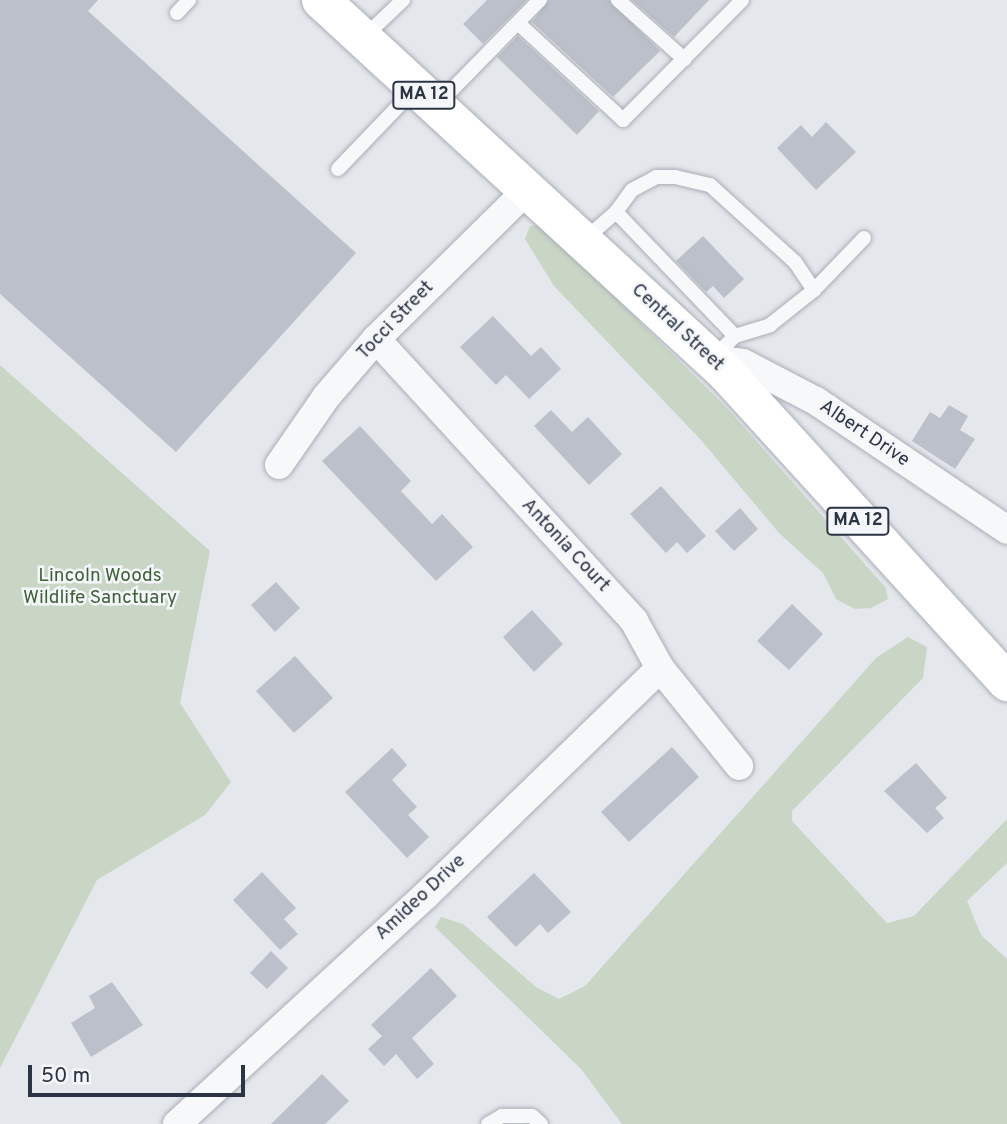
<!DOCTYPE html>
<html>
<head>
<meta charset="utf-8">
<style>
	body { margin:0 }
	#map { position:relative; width:1007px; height:1124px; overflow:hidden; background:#e4e7ec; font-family:Overpass,sans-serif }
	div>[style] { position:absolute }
	.green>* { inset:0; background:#c9d6c5 }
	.building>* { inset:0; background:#bbc0ca }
	.roads { filter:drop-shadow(0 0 2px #a9aeb7) drop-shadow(0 0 2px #a9aeb7) }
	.lane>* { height:14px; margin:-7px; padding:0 7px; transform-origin:7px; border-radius:7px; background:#f7f8fa }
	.street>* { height:28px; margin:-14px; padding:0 14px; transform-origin:14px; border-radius:14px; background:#f7f8fa }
	.primary>* { height:38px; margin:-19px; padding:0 19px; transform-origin:19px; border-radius:19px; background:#fff }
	span { translate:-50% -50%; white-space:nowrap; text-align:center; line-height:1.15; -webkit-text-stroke:5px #f4f6f9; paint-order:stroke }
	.shield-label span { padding:2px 5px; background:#f4f6f9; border:2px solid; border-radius:5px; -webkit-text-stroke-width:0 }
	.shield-label { font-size:18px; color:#2b3445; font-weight:700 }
	.street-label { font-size:19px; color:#2b3445 }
	.park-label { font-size:19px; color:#3f6138 }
	.scale { position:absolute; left:28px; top:1065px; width:217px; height:32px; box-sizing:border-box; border:4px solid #2b3445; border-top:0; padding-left:9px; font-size:21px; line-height:24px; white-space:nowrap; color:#2b3445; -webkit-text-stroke:5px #f4f6f9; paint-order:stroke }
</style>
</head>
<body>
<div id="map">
	<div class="green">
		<i style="clip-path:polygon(542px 225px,727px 408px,886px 588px,888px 599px,871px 608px,855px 609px,836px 599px,823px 573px,779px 533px,701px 440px,554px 286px,525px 239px,530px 226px)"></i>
		<i style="clip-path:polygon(0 365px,210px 551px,180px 703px,231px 782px,205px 815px,97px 880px,0 1068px)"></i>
		<i style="clip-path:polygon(908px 637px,927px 647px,923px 678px,792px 811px,792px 821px,887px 923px,914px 916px,1007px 819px,1007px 863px,967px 901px,981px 935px,1007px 959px,1007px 1124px,622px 1124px,581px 1069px,435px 927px,441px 917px,463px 924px,536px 987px,559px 999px,585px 986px,876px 658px)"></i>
	</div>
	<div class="building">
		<i style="clip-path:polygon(0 0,98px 0,88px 11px,356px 253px,176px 452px,0 294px)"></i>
		<i style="clip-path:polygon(487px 0,527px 0,483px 44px,463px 24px)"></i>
		<i style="clip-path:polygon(549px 0,609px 0,660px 51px,613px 97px,532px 22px)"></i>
		<i style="clip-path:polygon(632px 0,709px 0,674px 37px)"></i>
		<i style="clip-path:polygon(518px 36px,599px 111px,577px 135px,497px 57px)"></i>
		<i style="clip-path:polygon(826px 122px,856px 152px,816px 190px,777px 148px,801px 125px,812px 137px)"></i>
		<i style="clip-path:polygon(703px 236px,744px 279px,724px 298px,713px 286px,706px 292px,676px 261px)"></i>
		<i style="clip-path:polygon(493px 316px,531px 356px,541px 347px,561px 369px,529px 399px,506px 375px,496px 385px,460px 347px)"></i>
		<i style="clip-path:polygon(949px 405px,968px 416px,960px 430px,975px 439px,955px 469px,912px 441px,930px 412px,940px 418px)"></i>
		<i style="clip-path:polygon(551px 410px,572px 432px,588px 417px,622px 454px,589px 485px,534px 426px)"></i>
		<i style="clip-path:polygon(360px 426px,411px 481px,401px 491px,432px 524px,442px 514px,473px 547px,436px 581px,322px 461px)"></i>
		<i style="clip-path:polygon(661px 486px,706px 536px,687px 553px,677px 542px,666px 553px,630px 514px)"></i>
		<i style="clip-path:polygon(740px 508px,758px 529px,734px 551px,715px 531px)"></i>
		<i style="clip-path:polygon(276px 582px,300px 608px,275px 632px,251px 605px)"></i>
		<i style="clip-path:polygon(792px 604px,823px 634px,789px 670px,757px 641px)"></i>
		<i style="clip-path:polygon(532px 610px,563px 644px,534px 672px,503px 637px)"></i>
		<i style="clip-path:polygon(295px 656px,333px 698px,294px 733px,256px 691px)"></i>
		<i style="clip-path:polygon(672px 747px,699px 777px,629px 842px,601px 812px)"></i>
		<i style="clip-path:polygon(392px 748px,407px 765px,392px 780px,417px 807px,408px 815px,429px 837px,407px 858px,345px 792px)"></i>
		<i style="clip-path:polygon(916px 763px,947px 798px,935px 808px,944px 818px,927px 833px,884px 791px)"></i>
		<i style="clip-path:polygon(262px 872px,296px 908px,284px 919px,298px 934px,280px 950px,233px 900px)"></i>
		<i style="clip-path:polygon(534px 873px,571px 912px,548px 933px,540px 924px,516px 947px,487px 917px)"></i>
		<i style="clip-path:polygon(271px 951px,288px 968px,267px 989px,250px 973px)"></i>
		<i style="clip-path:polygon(431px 968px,457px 996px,412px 1038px,434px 1064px,417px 1079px,396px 1054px,384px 1066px,368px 1049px,382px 1036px,371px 1025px)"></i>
		<i style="clip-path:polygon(112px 982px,143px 1025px,91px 1057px,71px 1023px,95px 1008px,89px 996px)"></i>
		<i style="clip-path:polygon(322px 1074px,349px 1101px,325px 1124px,271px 1124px)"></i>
	</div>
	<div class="roads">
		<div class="lane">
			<i style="left:618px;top:0;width:89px;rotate:41.8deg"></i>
			<i style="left:177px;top:13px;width:18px;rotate:-47deg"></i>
			<i style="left:518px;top:23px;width:143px;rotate:42.7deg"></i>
			<i style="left:623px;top:120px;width:169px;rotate:-45.2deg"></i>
			<i style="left:364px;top:37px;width:54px;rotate:-43.5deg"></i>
			<i style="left:437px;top:105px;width:147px;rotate:-45.6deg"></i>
			<i style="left:338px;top:169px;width:111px;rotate:-46.1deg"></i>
			<i style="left:616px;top:212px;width:27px;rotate:-54deg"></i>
			<i style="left:632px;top:190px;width:27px;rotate:-28deg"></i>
			<i style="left:656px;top:177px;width:19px"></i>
			<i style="left:675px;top:177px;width:36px;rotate:13deg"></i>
			<i style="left:710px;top:185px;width:115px;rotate:42.2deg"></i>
			<i style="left:795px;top:262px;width:34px;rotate:56deg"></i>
			<i style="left:584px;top:240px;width:43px;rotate:-41.2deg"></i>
			<i style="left:616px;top:212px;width:172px;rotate:46.2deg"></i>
			<i style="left:713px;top:358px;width:31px;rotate:-45deg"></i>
			<i style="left:735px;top:336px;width:37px;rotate:-17deg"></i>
			<i style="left:770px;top:325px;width:56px;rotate:-38.5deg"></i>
			<i style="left:814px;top:290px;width:72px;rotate:-46.1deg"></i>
			<i style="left:488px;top:1124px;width:16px;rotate:-30deg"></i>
			<i style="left:502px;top:1116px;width:30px"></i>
			<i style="left:532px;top:1116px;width:12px;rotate:42deg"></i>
		</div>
		<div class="street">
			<i style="left:376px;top:339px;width:382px;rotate:47.5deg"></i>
			<i style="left:634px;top:621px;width:54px;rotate:61deg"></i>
			<i style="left:660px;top:668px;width:126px;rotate:51.1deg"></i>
			<i style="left:712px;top:359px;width:31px;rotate:7deg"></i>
			<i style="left:743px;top:363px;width:82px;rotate:27.5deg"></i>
			<i style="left:816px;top:401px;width:230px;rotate:34deg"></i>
			<i style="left:279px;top:465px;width:83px;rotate:-55.3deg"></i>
			<i style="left:326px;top:397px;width:77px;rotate:-49.2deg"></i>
			<i style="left:376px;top:339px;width:212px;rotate:-44.6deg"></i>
			<i style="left:177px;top:1124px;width:338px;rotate:-42.6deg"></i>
			<i style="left:426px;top:895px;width:326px;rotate:-44.1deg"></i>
		</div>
		<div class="primary">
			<i style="left:321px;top:0;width:551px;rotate:42.64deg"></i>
			<i style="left:726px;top:373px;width:418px;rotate:47.7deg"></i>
		</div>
	</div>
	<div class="shield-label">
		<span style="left:424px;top:95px">MA 12</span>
		<span style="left:858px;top:521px">MA 12</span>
	</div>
	<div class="street-label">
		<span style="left:396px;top:321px;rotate:-46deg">Tocci Street</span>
		<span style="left:677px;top:328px;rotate:43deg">Central Street</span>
		<span style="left:864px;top:434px;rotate:34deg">Albert Drive</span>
		<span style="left:565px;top:546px;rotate:47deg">Antonia Court</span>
		<span style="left:421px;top:898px;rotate:-43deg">Amideo Drive</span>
	</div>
	<div class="park-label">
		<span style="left:100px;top:588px">Lincoln Woods<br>Wildlife Sanctuary</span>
	</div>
	<div class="scale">50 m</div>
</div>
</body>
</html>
